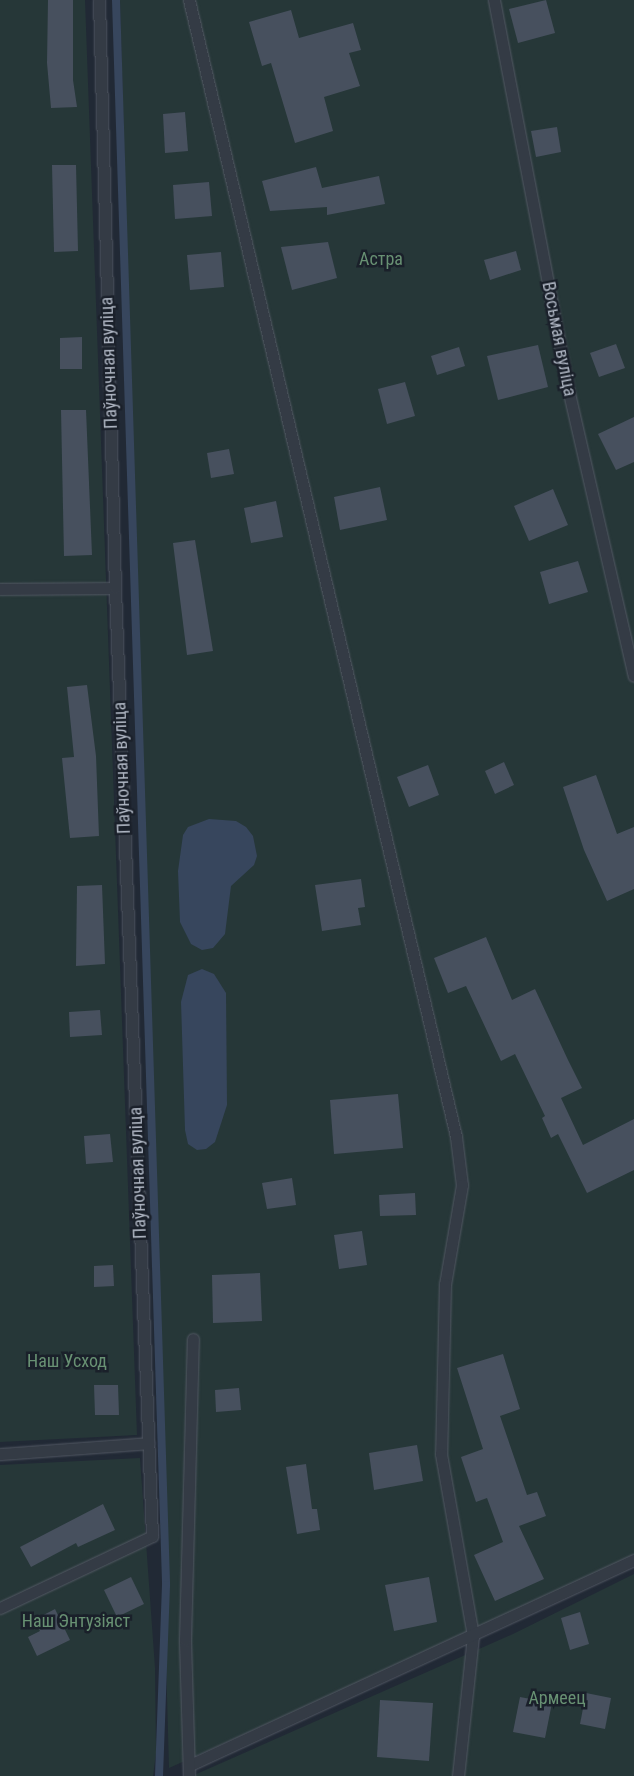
<!DOCTYPE html>
<html>
<head>
<meta charset="utf-8">
<style>
	body { margin:0 }
	#map { position:relative; width:634px; height:1776px; overflow:hidden; background:#212935; font-family:"Roboto Condensed",sans-serif }
	div>[style] { position:absolute }
	.green>* { inset:0; background:#263738 }
	.water>* { inset:0; background:#37465d }
	.stream>* { height:8px; margin:-4px; padding:0 4px; transform-origin:4px; border-radius:4px; background:#37465d }
	.building>* { inset:0; background:#47505e }
	.roads { filter:drop-shadow(0 0 1px #525863) drop-shadow(0 0 1px #525863) }
	.service>* { height:11px; margin:-5.5px; padding:0 5.5px; transform-origin:5.5px; border-radius:5.5px; background:#343b45 }
	span { translate:-50% -50%; white-space:nowrap; text-align:center; line-height:1.15; -webkit-text-stroke:5px #1a202a; paint-order:stroke }
	.park-label { font-size:18px; color:#689173 }
	.street-label { font-size:18px; color:#aeb5c2 }
</style>
</head>
<body>
<div id="map">
	<div class="green">
		<i style="clip-path:polygon(0 0,85px 0,137px 1435px,0 1442px)"></i>
		<i style="clip-path:polygon(120px 0,634px 0,634px 1559px,169px 1768px)"></i>
		<i style="clip-path:polygon(140px 1458px,155px 1668px,156px 1753px,153px 1776px,0 1776px,0 1465px)"></i>
		<i style="clip-path:polygon(634px 1574px,634px 1776px,192px 1776px,513px 1634px)"></i>
	</div>
	<div class="water">
		<i style="clip-path:polygon(209px 819px,236px 821px,246px 827px,253px 836px,257px 856px,254px 865px,231px 886px,225px 934px,213px 948px,202px 950px,191px 944px,180px 922px,178px 871px,183px 835px,188px 827px)"></i>
		<i style="clip-path:polygon(202px 969px,214px 974px,226px 993px,227px 1105px,215px 1142px,206px 1149px,197px 1150px,188px 1144px,185px 1130px,181px 1002px,188px 975px)"></i>
	</div>
	<div class="stream">
		<i style="left:116px;top:0;width:1586px;rotate:88.19deg"></i>
		<i style="left:166px;top:1585px;width:191px;rotate:92.1deg"></i>
	</div>
	<div class="building">
		<i style="clip-path:polygon(48px 0,73px 0,73px 80px,77px 107px,51px 108px,47px 63px)"></i>
		<i style="clip-path:polygon(546px 0,555px 33px,518px 43px,509px 9px)"></i>
		<i style="clip-path:polygon(291px 10px,299px 38px,353px 23px,361px 50px,349px 53px,360px 86px,324px 97px,333px 131px,295px 143px,271px 63px,262px 66px,249px 22px)"></i>
		<i style="clip-path:polygon(185px 112px,188px 151px,165px 153px,163px 114px)"></i>
		<i style="clip-path:polygon(557px 127px,561px 152px,536px 157px,531px 131px)"></i>
		<i style="clip-path:polygon(52px 165px,76px 165px,78px 251px,54px 252px)"></i>
		<i style="clip-path:polygon(316px 167px,322px 188px,379px 176px,385px 204px,327px 215px,327px 207px,270px 211px,262px 181px)"></i>
		<i style="clip-path:polygon(209px 182px,212px 216px,175px 219px,173px 185px)"></i>
		<i style="clip-path:polygon(328px 242px,337px 278px,292px 290px,281px 247px)"></i>
		<i style="clip-path:polygon(516px 251px,521px 270px,490px 280px,484px 260px)"></i>
		<i style="clip-path:polygon(221px 252px,224px 287px,190px 290px,187px 255px)"></i>
		<i style="clip-path:polygon(82px 337px,82px 369px,60px 369px,60px 338px)"></i>
		<i style="clip-path:polygon(616px 344px,625px 368px,599px 377px,590px 353px)"></i>
		<i style="clip-path:polygon(538px 345px,548px 387px,498px 400px,487px 356px)"></i>
		<i style="clip-path:polygon(459px 347px,465px 366px,437px 375px,431px 356px)"></i>
		<i style="clip-path:polygon(405px 382px,415px 416px,387px 424px,378px 389px)"></i>
		<i style="clip-path:polygon(61px 410px,86px 410px,92px 555px,64px 556px)"></i>
		<i style="clip-path:polygon(634px 417px,634px 462px,616px 470px,598px 434px)"></i>
		<i style="clip-path:polygon(229px 449px,234px 474px,211px 478px,207px 453px)"></i>
		<i style="clip-path:polygon(380px 487px,387px 520px,340px 530px,334px 497px)"></i>
		<i style="clip-path:polygon(553px 489px,568px 525px,529px 541px,514px 506px)"></i>
		<i style="clip-path:polygon(276px 501px,283px 537px,251px 543px,244px 508px)"></i>
		<i style="clip-path:polygon(195px 540px,213px 651px,187px 655px,173px 543px)"></i>
		<i style="clip-path:polygon(578px 561px,588px 592px,549px 604px,540px 572px)"></i>
		<i style="clip-path:polygon(87px 685px,96px 756px,99px 836px,70px 838px,62px 758px,74px 757px,67px 687px)"></i>
		<i style="clip-path:polygon(504px 762px,514px 785px,495px 794px,485px 771px)"></i>
		<i style="clip-path:polygon(428px 765px,439px 795px,409px 807px,397px 777px)"></i>
		<i style="clip-path:polygon(596px 775px,617px 834px,634px 827px,634px 889px,607px 901px,584px 850px,563px 787px)"></i>
		<i style="clip-path:polygon(361px 879px,365px 907px,358px 908px,361px 925px,322px 931px,315px 885px)"></i>
		<i style="clip-path:polygon(102px 885px,105px 964px,76px 966px,77px 886px)"></i>
		<i style="clip-path:polygon(486px 937px,512px 1000px,535px 989px,568px 1060px,582px 1088px,561px 1098px,583px 1145px,634px 1119px,634px 1170px,587px 1193px,558px 1134px,551px 1138px,542px 1118px,545px 1116px,515px 1054px,501px 1061px,466px 986px,448px 993px,434px 958px)"></i>
		<i style="clip-path:polygon(100px 1010px,102px 1035px,70px 1037px,69px 1012px)"></i>
		<i style="clip-path:polygon(398px 1094px,403px 1148px,334px 1154px,330px 1100px)"></i>
		<i style="clip-path:polygon(110px 1134px,113px 1162px,86px 1164px,84px 1136px)"></i>
		<i style="clip-path:polygon(292px 1178px,296px 1205px,267px 1209px,262px 1183px)"></i>
		<i style="clip-path:polygon(415px 1193px,416px 1215px,380px 1216px,379px 1195px)"></i>
		<i style="clip-path:polygon(362px 1231px,367px 1265px,339px 1269px,334px 1235px)"></i>
		<i style="clip-path:polygon(113px 1265px,114px 1286px,94px 1287px,94px 1266px)"></i>
		<i style="clip-path:polygon(260px 1273px,262px 1321px,213px 1323px,212px 1275px)"></i>
		<i style="clip-path:polygon(503px 1354px,520px 1409px,500px 1416px,527px 1495px,537px 1492px,546px 1516px,519px 1526px,544px 1579px,495px 1601px,474px 1555px,503px 1542px,487px 1498px,476px 1502px,461px 1457px,483px 1449px,457px 1368px)"></i>
		<i style="clip-path:polygon(94px 1385px,118px 1385px,119px 1415px,95px 1415px)"></i>
		<i style="clip-path:polygon(239px 1388px,241px 1410px,216px 1412px,215px 1390px)"></i>
		<i style="clip-path:polygon(417px 1445px,423px 1481px,374px 1490px,369px 1453px)"></i>
		<i style="clip-path:polygon(306px 1464px,312px 1509px,317px 1509px,320px 1530px,297px 1534px,286px 1467px)"></i>
		<i style="clip-path:polygon(103px 1504px,115px 1530px,78px 1547px,76px 1543px,31px 1567px,20px 1547px)"></i>
		<i style="clip-path:polygon(131px 1577px,144px 1604px,117px 1617px,104px 1590px)"></i>
		<i style="clip-path:polygon(429px 1577px,437px 1622px,394px 1631px,385px 1585px)"></i>
		<i style="clip-path:polygon(55px 1609px,70px 1640px,37px 1656px,28px 1637px,40px 1631px,34px 1620px)"></i>
		<i style="clip-path:polygon(580px 1612px,589px 1644px,570px 1650px,561px 1618px)"></i>
		<i style="clip-path:polygon(586px 1693px,611px 1698px,605px 1729px,580px 1724px)"></i>
		<i style="clip-path:polygon(520px 1697px,552px 1703px,545px 1738px,513px 1732px)"></i>
		<i style="clip-path:polygon(380px 1700px,433px 1703px,429px 1761px,377px 1757px)"></i>
	</div>
	<div class="roads">
		<div class="service">
			<i style="left:189px;top:0;width:1168px;rotate:76.78deg"></i>
			<i style="left:456px;top:1137px;width:48px;rotate:82.9deg"></i>
			<i style="left:462px;top:1185px;width:100px;rotate:99.7deg"></i>
			<i style="left:445px;top:1284px;width:170px;rotate:91.3deg"></i>
			<i style="left:441px;top:1454px;width:185px;rotate:80deg"></i>
			<i style="left:473px;top:1636px;width:141px;rotate:96.1deg"></i>
			<i style="left:494px;top:0;width:400px;rotate:79.2deg"></i>
			<i style="left:569px;top:393px;width:290px;rotate:77.1deg"></i>
			<i style="left:0;top:589px;width:115px;rotate:-0.5deg"></i>
			<i style="left:0;top:1454px;width:149px;rotate:-4.2deg"></i>
			<i style="left:0;top:1608px;width:168px;rotate:-25.3deg"></i>
			<i style="left:152px;top:1536px;width:949px;rotate:-92.24deg"></i>
			<i style="left:115px;top:588px;width:588px;rotate:-91.56deg"></i>
			<i style="left:190px;top:1765px;width:489px;rotate:-24.8deg"></i>
			<i style="left:189px;top:1776px;width:136px;rotate:-91.7deg"></i>
			<i style="left:185px;top:1640px;width:301px;rotate:-88.5deg"></i>
		</div>
	</div>
	<div class="park-label">
		<span style="left:381px;top:259px">Астра</span>
		<span style="left:67px;top:1361px">Наш Усход</span>
		<span style="left:76px;top:1621px">Наш Энтузіяст</span>
		<span style="left:557px;top:1698px">Армеец</span>
	</div>
	<div class="street-label">
		<span style="left:559px;top:339px;rotate:79deg">Восьмая вуліца</span>
		<span style="left:109px;top:363px;rotate:-92deg">Паўночная вуліца</span>
		<span style="left:122px;top:768px;rotate:-92deg">Паўночная вуліца</span>
		<span style="left:138px;top:1173px;rotate:-92deg">Паўночная вуліца</span>
	</div>
</div>
</body>
</html>
